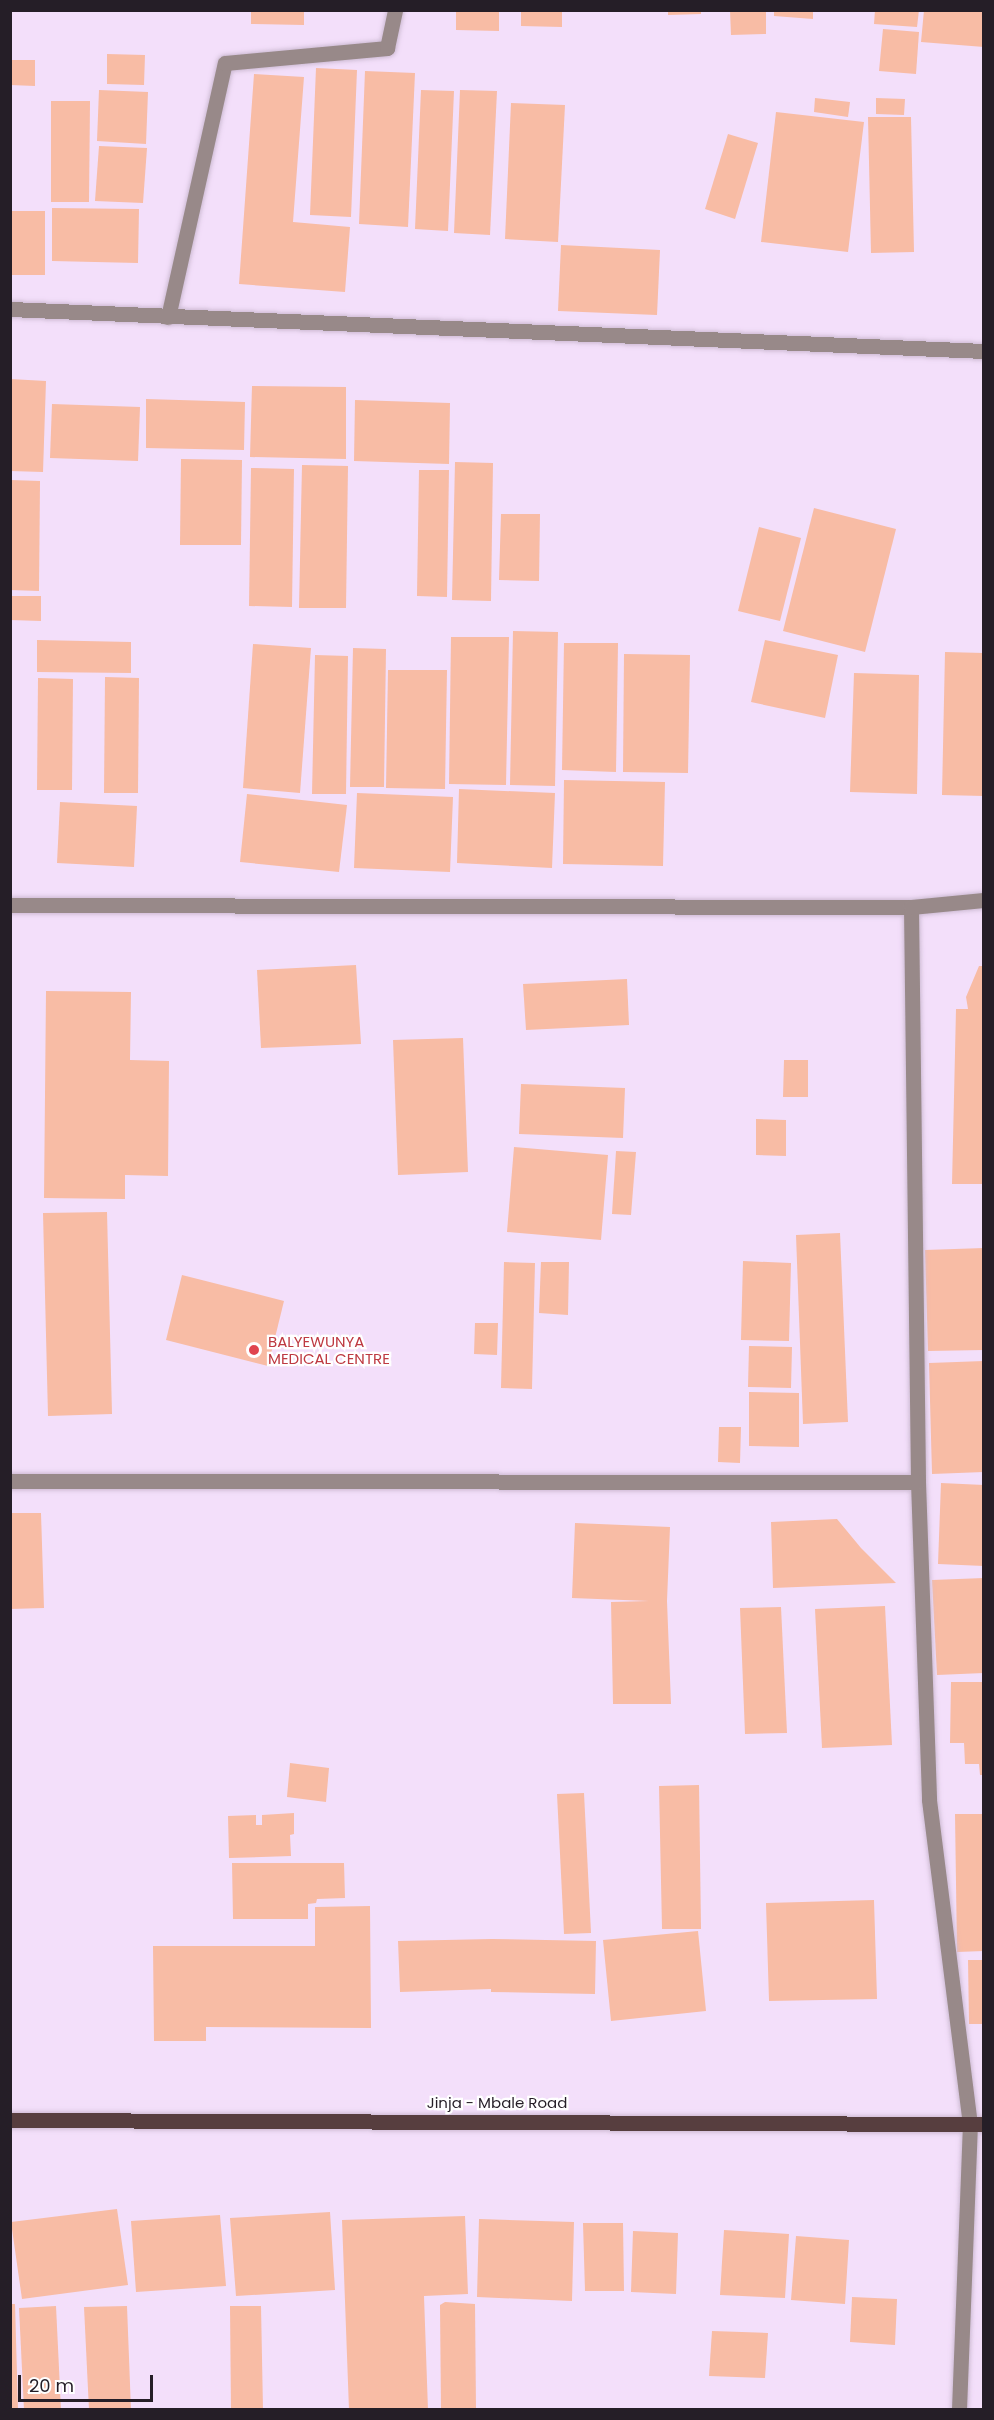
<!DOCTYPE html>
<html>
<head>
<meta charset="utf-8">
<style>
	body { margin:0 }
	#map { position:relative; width:994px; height:2420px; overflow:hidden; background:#f3dffa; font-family:Poppins,sans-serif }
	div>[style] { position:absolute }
	.building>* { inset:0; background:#f8bca5 }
	.roads { filter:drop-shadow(0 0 2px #cebcd4) drop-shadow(0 0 2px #cebcd4) }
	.service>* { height:15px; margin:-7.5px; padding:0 7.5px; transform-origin:7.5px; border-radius:7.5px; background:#988989 }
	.minor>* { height:15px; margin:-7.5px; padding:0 7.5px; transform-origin:7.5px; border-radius:7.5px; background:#988989 }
	.primary>* { height:15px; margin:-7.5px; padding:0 7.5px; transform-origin:7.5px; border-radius:7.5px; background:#573e3f }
	.dots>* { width:16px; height:16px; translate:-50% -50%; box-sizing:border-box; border:3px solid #fff; border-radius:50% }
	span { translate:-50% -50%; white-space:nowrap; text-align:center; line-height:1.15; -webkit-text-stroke:4.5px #fff; paint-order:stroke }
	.health-label { font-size:15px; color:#be3a42 }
	.left { translate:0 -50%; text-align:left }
	.street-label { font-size:15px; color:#251e27 }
	.frame { position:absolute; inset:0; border:12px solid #251e27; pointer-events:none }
	.scale { position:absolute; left:18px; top:2375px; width:135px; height:27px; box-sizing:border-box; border:3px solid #251e27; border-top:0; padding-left:8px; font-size:18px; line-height:21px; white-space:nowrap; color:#251e27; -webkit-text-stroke:4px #fff; paint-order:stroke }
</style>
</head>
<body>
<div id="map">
	<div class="building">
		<i style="clip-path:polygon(251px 10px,304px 10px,304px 25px,251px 24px)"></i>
		<i style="clip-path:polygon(456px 10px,499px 10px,499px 31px,456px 30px)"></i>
		<i style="clip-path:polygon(521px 10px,562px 10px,562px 27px,521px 26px)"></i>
		<i style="clip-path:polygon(668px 10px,701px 10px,701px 14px,668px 15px)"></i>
		<i style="clip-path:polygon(730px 10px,766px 10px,766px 34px,731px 35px)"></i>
		<i style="clip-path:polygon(774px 10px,813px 10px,813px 19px,774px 16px)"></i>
		<i style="clip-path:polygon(875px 10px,919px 10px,917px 27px,874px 24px)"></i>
		<i style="clip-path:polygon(924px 10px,984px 10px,984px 47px,921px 42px)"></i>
		<i style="clip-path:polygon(883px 29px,919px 32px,916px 74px,879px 71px)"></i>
		<i style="clip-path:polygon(107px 54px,145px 55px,144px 85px,107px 84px)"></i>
		<i style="clip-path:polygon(10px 60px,35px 60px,35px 86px,10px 85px)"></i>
		<i style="clip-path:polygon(316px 68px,357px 70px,351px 217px,310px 215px)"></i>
		<i style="clip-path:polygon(365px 71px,415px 73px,408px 227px,359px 224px)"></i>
		<i style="clip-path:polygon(254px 74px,304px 77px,293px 222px,350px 227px,345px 292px,239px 284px)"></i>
		<i style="clip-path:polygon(99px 90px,148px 92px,146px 144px,97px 141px)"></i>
		<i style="clip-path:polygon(421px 90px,454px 91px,448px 231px,415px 229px)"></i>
		<i style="clip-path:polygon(460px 90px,497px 91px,490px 235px,454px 233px)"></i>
		<i style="clip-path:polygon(815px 98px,850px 102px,848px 117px,814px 112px)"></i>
		<i style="clip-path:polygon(876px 98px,905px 99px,904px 115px,876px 114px)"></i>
		<i style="clip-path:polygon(51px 101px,90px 101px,89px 202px,51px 202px)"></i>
		<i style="clip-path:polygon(511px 103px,565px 105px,558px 242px,505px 239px)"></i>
		<i style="clip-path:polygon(776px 112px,864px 122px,848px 252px,761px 242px)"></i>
		<i style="clip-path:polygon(868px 117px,911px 117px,914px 252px,871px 253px)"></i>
		<i style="clip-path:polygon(728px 134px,758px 143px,735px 219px,705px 209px)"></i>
		<i style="clip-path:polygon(99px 146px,147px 148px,143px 203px,95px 201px)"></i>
		<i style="clip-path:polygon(52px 208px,139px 209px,138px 263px,52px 261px)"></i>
		<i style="clip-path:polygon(10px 211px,45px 211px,45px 275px,10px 275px)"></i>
		<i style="clip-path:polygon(561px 245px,660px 250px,657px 315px,558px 311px)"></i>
		<i style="clip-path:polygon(10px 379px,46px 381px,43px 472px,10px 471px)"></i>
		<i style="clip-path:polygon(252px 386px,346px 387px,346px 459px,250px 457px)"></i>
		<i style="clip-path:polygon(146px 399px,245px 402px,244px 450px,146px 448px)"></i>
		<i style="clip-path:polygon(355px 400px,450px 403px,449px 464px,354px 461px)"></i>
		<i style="clip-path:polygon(52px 404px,140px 407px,138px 461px,50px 458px)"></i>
		<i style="clip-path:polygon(181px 459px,242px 460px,241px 545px,180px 545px)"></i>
		<i style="clip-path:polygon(455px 462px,493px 463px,491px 601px,452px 600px)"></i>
		<i style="clip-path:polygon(302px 465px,348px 466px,346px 608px,299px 608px)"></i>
		<i style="clip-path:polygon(251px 468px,294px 469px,292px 607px,249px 606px)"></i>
		<i style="clip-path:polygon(419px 470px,449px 470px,447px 597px,417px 596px)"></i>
		<i style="clip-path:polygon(10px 480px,40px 481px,39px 591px,10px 590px)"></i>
		<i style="clip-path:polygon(814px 508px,896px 529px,865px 652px,783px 631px)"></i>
		<i style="clip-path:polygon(501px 514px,540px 514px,539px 581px,499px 580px)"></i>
		<i style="clip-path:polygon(759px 527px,801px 538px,780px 621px,738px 611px)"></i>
		<i style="clip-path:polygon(10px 596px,41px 596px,41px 621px,10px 620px)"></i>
		<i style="clip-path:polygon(513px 631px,558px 632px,555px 786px,510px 785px)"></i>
		<i style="clip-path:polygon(451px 637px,509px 637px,506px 785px,449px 784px)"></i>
		<i style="clip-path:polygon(37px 640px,131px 642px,131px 673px,37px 672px)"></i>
		<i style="clip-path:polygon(765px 640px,838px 655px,825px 718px,751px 702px)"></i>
		<i style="clip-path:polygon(564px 643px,618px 643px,616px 772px,562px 770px)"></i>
		<i style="clip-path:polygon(253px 644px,311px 648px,300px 793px,243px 788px)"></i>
		<i style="clip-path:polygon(353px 648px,386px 649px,384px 787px,350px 787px)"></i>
		<i style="clip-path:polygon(945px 652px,984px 653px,984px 796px,942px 795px)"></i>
		<i style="clip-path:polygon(624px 654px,690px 655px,688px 773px,623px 772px)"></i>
		<i style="clip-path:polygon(315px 655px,348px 656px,346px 794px,312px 794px)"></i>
		<i style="clip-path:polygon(388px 670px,447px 670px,445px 789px,386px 788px)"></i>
		<i style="clip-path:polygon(854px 673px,919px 675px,917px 794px,850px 792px)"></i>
		<i style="clip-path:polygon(105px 677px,139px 678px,138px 793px,104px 793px)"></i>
		<i style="clip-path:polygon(38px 678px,73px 679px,72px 790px,37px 790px)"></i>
		<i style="clip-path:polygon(564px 780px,665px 782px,663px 866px,563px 864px)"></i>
		<i style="clip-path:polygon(459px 789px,555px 793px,552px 868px,457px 863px)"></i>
		<i style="clip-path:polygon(357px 793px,453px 797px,450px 872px,354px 868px)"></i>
		<i style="clip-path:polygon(247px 794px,347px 805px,339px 872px,240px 862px)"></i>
		<i style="clip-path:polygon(60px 802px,137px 806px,134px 867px,57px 863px)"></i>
		<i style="clip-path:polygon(356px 965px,361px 1044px,261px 1048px,257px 970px)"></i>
		<i style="clip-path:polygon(979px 966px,984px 966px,984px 1184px,952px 1184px,956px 1009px,968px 1009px,966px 997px)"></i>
		<i style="clip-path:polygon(627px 979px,629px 1025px,526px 1030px,523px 984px)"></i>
		<i style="clip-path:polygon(46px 991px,131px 992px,130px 1060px,169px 1061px,168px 1176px,125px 1175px,125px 1199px,44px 1198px)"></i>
		<i style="clip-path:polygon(463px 1038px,468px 1172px,398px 1175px,393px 1040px)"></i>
		<i style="clip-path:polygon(784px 1060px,808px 1060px,808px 1097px,783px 1097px)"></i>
		<i style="clip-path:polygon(521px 1084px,625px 1088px,623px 1138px,519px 1134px)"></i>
		<i style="clip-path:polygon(756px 1119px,786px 1120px,786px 1156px,756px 1155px)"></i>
		<i style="clip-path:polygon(514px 1147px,608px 1155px,601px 1240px,507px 1232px)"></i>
		<i style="clip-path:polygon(616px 1151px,636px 1152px,631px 1215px,612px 1214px)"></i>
		<i style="clip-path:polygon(107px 1212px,112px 1414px,48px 1416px,43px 1213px)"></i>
		<i style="clip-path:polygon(840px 1233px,848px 1422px,803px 1424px,796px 1235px)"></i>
		<i style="clip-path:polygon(984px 1248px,984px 1350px,928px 1351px,925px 1250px)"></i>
		<i style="clip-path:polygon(743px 1261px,791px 1263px,789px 1341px,741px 1340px)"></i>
		<i style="clip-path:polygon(504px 1262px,535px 1263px,532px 1389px,501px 1388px)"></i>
		<i style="clip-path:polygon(541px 1262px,569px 1262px,568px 1315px,539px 1313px)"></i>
		<i style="clip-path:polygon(182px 1275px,284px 1301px,268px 1366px,166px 1340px)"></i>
		<i style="clip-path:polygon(475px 1323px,498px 1323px,497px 1355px,474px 1354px)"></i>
		<i style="clip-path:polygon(749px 1346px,792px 1347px,791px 1388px,748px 1387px)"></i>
		<i style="clip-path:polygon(984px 1361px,984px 1472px,932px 1474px,929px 1363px)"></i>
		<i style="clip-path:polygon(749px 1392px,799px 1393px,799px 1447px,749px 1446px)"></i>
		<i style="clip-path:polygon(719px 1427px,741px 1427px,740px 1463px,718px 1462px)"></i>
		<i style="clip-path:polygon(941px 1483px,984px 1485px,984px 1566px,938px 1564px)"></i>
		<i style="clip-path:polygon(10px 1513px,41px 1513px,44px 1608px,10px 1609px)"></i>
		<i style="clip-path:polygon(837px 1519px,861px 1548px,896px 1583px,773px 1588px,771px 1522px)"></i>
		<i style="clip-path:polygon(575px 1523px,670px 1527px,667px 1601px,671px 1704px,613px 1704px,611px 1602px,649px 1601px,572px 1598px)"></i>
		<i style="clip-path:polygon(984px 1578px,984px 1673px,937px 1675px,932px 1580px)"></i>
		<i style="clip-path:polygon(885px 1606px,892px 1745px,822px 1748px,815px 1609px)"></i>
		<i style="clip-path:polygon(781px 1607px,787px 1733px,745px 1734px,740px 1608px)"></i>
		<i style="clip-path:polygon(951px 1682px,984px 1682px,984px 1775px,980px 1775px,979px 1764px,965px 1764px,964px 1743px,950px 1743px)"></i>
		<i style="clip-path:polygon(290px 1763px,329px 1768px,326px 1802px,287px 1797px)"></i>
		<i style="clip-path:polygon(699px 1785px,701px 1929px,662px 1929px,659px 1786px)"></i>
		<i style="clip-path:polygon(584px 1793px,591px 1933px,564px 1934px,557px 1794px)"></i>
		<i style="clip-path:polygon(294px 1813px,294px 1834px,290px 1835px,291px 1856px,229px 1858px,228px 1816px,256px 1815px,256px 1825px,262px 1825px,262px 1815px)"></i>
		<i style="clip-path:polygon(955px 1814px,984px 1814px,984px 1951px,957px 1952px)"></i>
		<i style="clip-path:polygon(232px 1863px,344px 1863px,345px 1898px,317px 1899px,316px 1903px,308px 1904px,308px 1919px,233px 1919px)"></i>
		<i style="clip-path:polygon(874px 1900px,877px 1999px,769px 2001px,766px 1903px)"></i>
		<i style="clip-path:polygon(370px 1906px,371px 2028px,206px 2027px,206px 2041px,154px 2041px,153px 1946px,315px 1946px,315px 1907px)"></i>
		<i style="clip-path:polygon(698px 1931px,706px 2011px,611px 2021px,603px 1940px)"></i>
		<i style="clip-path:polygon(492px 1939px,596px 1941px,595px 1994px,491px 1992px,491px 1989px,400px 1992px,398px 1941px)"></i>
		<i style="clip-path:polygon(968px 1960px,984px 1960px,984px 2024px,969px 2024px)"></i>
		<i style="clip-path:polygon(117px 2209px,128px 2285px,22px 2299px,11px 2222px)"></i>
		<i style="clip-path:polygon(330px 2212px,335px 2290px,236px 2296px,230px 2218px)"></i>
		<i style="clip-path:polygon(220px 2215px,226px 2286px,136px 2292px,131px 2221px)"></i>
		<i style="clip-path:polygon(465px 2216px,468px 2294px,424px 2296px,428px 2410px,349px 2410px,342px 2220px)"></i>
		<i style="clip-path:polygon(479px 2219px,574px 2222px,572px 2301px,477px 2297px)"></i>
		<i style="clip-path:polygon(583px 2223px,623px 2223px,624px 2291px,585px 2291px)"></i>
		<i style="clip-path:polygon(724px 2230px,789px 2234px,785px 2298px,720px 2295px)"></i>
		<i style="clip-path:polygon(633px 2231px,678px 2233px,676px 2294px,631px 2292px)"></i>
		<i style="clip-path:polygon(796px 2236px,849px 2240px,845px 2304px,791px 2300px)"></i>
		<i style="clip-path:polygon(852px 2297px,897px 2299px,895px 2345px,850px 2342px)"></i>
		<i style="clip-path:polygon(445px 2302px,475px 2304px,476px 2410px,441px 2410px,440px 2305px)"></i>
		<i style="clip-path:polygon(10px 2304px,15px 2304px,18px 2410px,10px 2410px)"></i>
		<i style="clip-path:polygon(56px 2306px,61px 2410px,24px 2410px,19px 2308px)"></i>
		<i style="clip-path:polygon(127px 2306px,131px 2410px,89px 2410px,84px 2307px)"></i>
		<i style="clip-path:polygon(230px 2306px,261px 2306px,263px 2410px,231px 2410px)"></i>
		<i style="clip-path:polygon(712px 2331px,768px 2333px,765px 2378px,709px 2376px)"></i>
	</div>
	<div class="roads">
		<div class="service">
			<i style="left:168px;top:317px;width:260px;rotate:-77.4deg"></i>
			<i style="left:225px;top:63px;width:163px;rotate:-5.3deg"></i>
			<i style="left:387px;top:48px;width:39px;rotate:-78deg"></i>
		</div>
		<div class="minor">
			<i style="left:10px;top:309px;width:975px;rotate:2.47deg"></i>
			<i style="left:10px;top:905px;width:901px;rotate:0.13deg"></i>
			<i style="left:911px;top:907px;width:575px;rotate:89.3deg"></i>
			<i style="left:918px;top:1482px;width:318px;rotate:88deg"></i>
			<i style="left:929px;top:1800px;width:326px;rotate:82.8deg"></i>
			<i style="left:970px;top:2123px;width:287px;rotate:92.2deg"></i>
			<i style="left:911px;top:907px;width:73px;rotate:-5.5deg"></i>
			<i style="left:10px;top:1481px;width:908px;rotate:0.06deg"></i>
		</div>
		<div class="primary">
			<i style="left:10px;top:2120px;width:974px;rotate:0.24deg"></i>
		</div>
	</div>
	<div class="dots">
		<i style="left:254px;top:1350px;background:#e0444e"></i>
	</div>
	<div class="health-label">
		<span class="left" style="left:268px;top:1350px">BALYEWUNYA<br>MEDICAL CENTRE</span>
	</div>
	<div class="street-label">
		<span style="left:497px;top:2103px">Jinja - Mbale Road</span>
	</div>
	<div class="frame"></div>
	<div class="scale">20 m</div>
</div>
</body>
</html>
